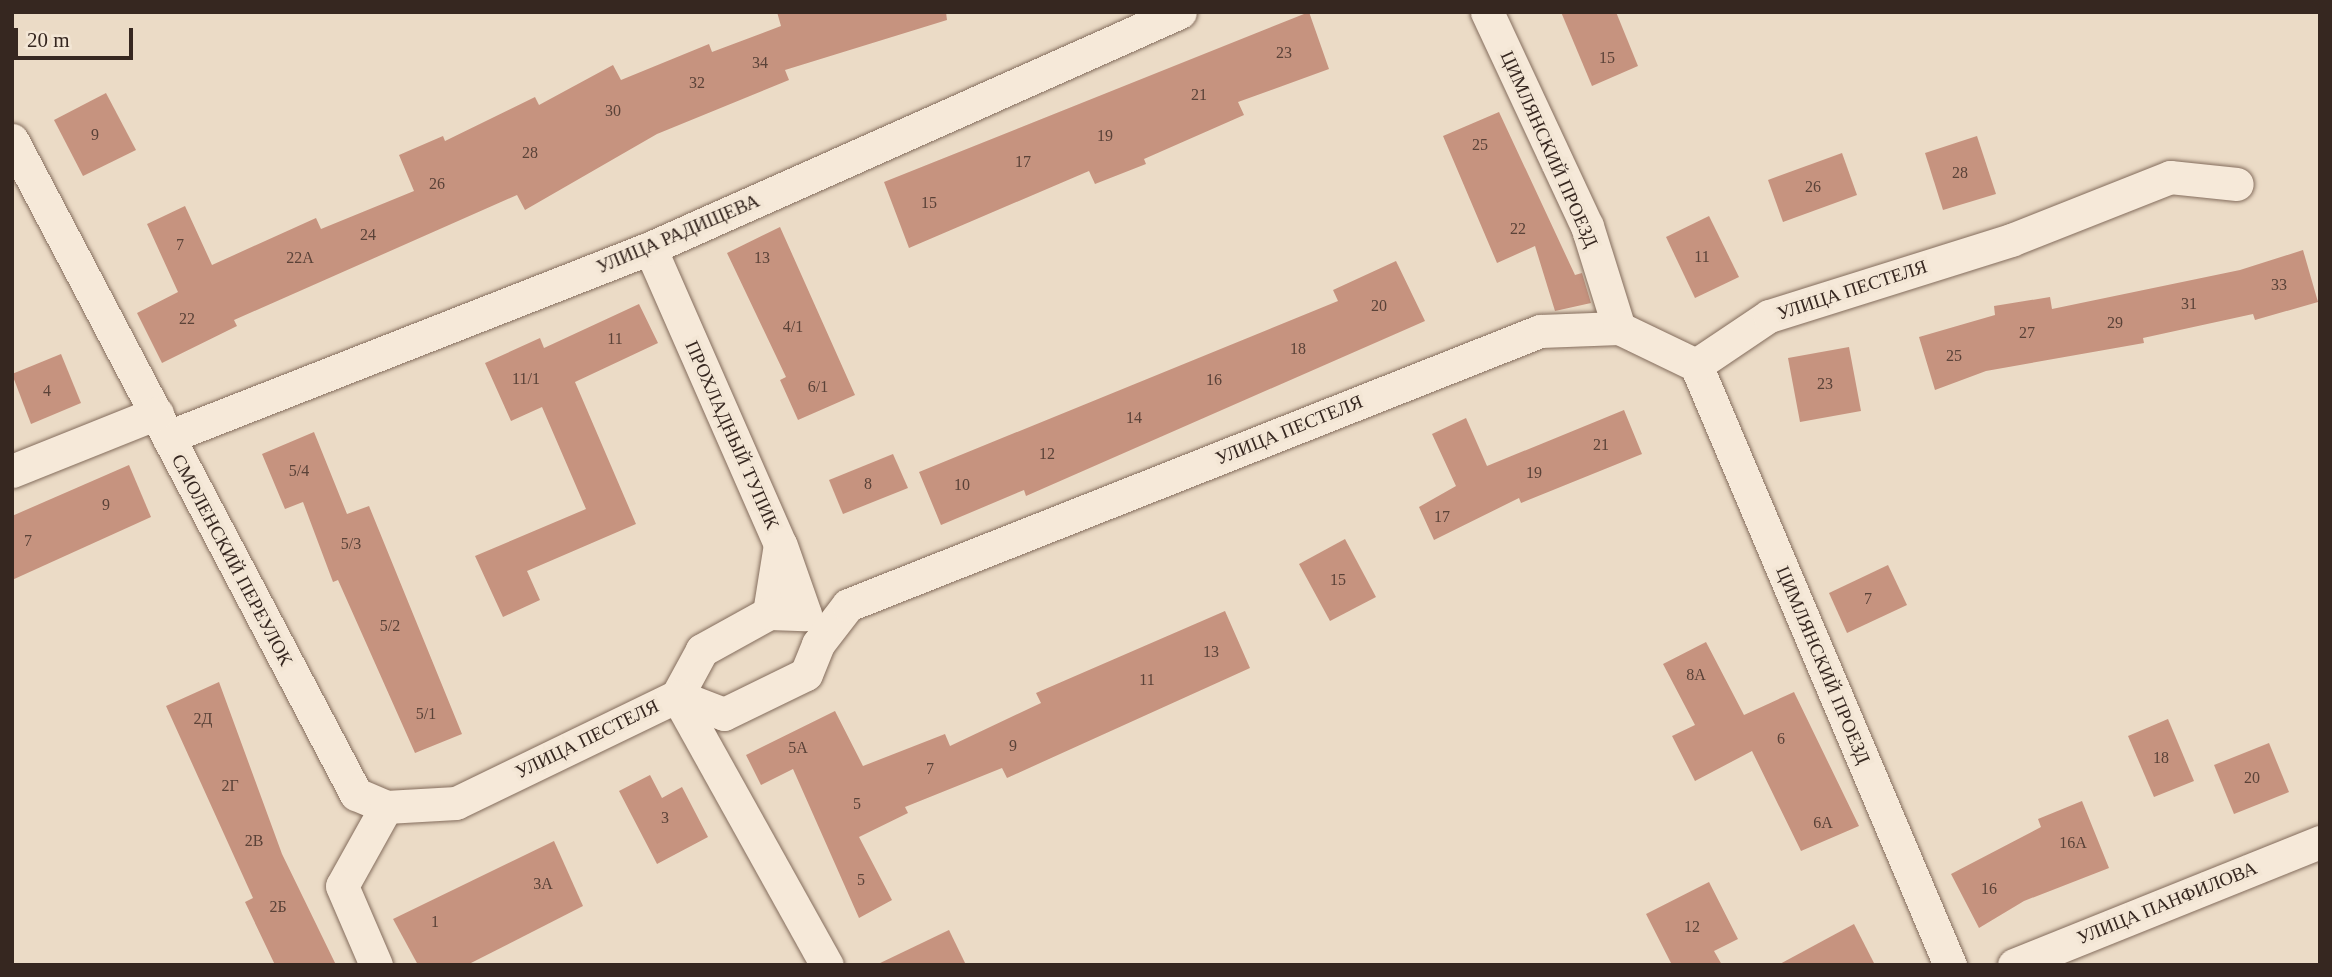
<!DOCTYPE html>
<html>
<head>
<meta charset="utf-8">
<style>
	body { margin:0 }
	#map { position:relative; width:2332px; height:977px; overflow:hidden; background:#ebdbc6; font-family:"Times New Roman",serif }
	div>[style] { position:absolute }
	.building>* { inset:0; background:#c6937f }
	.roads { filter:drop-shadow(0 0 2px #846d5d) drop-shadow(0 0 2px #846d5d) }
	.minor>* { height:33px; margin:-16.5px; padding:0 16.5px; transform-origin:16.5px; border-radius:16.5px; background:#f6e9d9 }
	span { translate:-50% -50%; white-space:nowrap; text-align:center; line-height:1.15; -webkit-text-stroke:7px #f3e6d5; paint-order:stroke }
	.number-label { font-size:16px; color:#5a4238 }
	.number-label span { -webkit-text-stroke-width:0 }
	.street-label { font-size:19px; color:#362720 }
	.frame { position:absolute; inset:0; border:14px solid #362720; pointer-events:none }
	.scale { position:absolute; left:14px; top:28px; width:119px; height:32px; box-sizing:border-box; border:4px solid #362720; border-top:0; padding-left:9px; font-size:21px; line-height:24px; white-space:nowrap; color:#362720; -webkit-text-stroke:5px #f3e6d5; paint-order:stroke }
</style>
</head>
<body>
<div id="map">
	<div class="building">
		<i style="clip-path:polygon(777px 12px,946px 12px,947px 20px,785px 70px,789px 80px,657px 134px,525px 210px,517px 195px,234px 320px,237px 326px,162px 363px,137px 313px,178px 292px,147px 224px,185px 206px,212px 265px,316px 218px,321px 229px,414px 191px,399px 155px,443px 136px,445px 141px,535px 97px,539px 105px,613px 65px,621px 80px,709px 44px,712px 52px,781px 26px)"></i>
		<i style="clip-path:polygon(1309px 12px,1329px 69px,1238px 102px,1244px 115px,1144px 159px,1146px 164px,1095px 184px,1089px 171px,909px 248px,884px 182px)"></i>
		<i style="clip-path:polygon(1561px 12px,1616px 12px,1638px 66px,1592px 86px)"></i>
		<i style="clip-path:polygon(106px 93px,136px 150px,83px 176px,54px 120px)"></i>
		<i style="clip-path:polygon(1499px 112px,1575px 275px,1582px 273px,1591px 303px,1555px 311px,1535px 246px,1497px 263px,1443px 136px)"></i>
		<i style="clip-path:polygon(1977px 136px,1996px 194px,1943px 210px,1925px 153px)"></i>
		<i style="clip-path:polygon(1842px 153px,1857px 195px,1783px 222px,1768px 180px)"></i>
		<i style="clip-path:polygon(1709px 216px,1739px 277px,1695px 298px,1666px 237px)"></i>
		<i style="clip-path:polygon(780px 227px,855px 395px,798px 420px,780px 380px,786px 377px,727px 253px)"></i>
		<i style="clip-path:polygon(2303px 250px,2318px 302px,2255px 320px,2253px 314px,2143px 338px,2144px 343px,1986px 371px,1935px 390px,1919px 337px,1995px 315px,1994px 306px,2050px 297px,2052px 309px,2240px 270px)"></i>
		<i style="clip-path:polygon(1396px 261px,1425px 321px,1026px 496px,1024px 490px,941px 525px,919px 472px,1338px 301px,1333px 290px)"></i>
		<i style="clip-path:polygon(639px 304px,658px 343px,575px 382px,636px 524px,527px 571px,540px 600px,503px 617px,475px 556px,586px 509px,542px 407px,511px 421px,485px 363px,540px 338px,544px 348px)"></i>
		<i style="clip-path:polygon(1849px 347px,1861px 411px,1800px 422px,1788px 358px)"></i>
		<i style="clip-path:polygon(61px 354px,81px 403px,31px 424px,12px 374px)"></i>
		<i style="clip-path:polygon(1624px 410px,1642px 454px,1521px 503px,1519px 498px,1434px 540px,1419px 507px,1456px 486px,1432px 434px,1466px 418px,1487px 466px)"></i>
		<i style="clip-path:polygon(314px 432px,347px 514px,369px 506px,462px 734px,415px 753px,338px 580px,333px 582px,303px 502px,285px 509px,262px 454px)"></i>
		<i style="clip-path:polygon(893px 454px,908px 488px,843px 514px,829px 480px)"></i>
		<i style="clip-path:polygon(129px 465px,151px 517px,12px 580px,12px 516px)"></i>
		<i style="clip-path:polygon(1345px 539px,1376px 597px,1330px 621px,1299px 564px)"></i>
		<i style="clip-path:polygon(1888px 565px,1907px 605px,1847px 633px,1829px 593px)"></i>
		<i style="clip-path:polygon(1225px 611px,1250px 668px,1007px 778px,1002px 768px,905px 807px,908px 813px,859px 837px,892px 900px,859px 918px,793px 769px,761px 785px,746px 755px,835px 711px,863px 766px,945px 734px,950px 746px,1041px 703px,1036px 693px)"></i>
		<i style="clip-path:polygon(1706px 642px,1744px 715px,1794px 692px,1859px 826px,1801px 851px,1752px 751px,1695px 781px,1672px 736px,1695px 725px,1663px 664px)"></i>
		<i style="clip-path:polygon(219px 682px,282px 854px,336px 965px,275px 965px,245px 902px,253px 898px,166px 706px)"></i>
		<i style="clip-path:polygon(2168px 719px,2194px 781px,2154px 797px,2128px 736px)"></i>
		<i style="clip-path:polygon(2269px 743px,2289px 792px,2234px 814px,2214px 765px)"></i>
		<i style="clip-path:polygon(650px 775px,662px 798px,682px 787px,708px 837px,657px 864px,619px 791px)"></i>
		<i style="clip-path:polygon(2082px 801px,2109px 868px,2024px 901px,1979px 928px,1951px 874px,2041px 827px,2038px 819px)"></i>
		<i style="clip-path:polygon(554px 841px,583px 906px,467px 965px,418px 965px,393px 919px)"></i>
		<i style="clip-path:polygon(1709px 882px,1738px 939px,1714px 951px,1722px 965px,1672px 965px,1646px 914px)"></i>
		<i style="clip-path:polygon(1854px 924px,1875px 965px,1778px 965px)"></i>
		<i style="clip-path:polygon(949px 930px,966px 965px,876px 965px)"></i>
	</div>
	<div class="roads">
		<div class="minor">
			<i style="left:1487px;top:12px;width:236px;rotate:65deg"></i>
			<i style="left:1587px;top:226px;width:107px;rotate:72.6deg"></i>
			<i style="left:12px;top:140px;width:739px;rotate:62.26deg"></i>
			<i style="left:356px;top:794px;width:33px;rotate:23deg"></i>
			<i style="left:386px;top:807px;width:90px;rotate:119.1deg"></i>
			<i style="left:342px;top:886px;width:86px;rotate:66.7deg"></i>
			<i style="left:650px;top:248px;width:323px;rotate:66.3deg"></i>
			<i style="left:780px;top:544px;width:70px;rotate:99.1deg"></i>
			<i style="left:769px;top:613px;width:77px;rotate:151.1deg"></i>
			<i style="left:702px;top:650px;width:52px;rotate:118.5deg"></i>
			<i style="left:677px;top:696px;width:308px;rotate:60.9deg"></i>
			<i style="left:1696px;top:365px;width:652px;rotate:67.06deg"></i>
			<i style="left:168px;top:437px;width:518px;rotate:-21.41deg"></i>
			<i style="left:650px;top:248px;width:580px;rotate:-24deg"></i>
			<i style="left:12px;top:471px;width:156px;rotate:-21.8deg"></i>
			<i style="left:769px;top:613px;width:36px;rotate:2deg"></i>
			<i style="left:805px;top:614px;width:72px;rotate:-109.4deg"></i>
			<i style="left:386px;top:807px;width:70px;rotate:-3.3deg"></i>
			<i style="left:456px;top:803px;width:246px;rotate:-25.8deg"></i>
			<i style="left:677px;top:696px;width:50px;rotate:21deg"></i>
			<i style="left:724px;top:714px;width:91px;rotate:-26deg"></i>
			<i style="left:806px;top:674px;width:32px;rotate:-68deg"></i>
			<i style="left:818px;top:644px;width:49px;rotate:-52.4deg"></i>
			<i style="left:848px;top:605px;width:744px;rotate:-21.6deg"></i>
			<i style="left:1540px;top:331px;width:79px;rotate:-2.2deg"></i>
			<i style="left:1619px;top:328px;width:85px;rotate:25.7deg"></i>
			<i style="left:1696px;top:365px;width:88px;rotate:-33.9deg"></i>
			<i style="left:1769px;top:316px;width:254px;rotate:-17.4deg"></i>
			<i style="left:2011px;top:240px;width:171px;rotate:-21.6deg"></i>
			<i style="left:2170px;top:177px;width:67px;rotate:6deg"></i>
			<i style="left:2014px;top:965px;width:330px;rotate:-21.9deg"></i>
		</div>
	</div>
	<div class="number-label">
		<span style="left:1284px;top:53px">23</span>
		<span style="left:1607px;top:58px">15</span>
		<span style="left:760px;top:63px">34</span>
		<span style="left:697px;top:83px">32</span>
		<span style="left:1199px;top:95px">21</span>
		<span style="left:613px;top:111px">30</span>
		<span style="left:95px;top:135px">9</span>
		<span style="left:1105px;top:136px">19</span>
		<span style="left:1480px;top:145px">25</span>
		<span style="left:530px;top:153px">28</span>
		<span style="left:1023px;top:162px">17</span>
		<span style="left:1960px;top:173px">28</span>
		<span style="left:437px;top:184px">26</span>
		<span style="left:1813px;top:187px">26</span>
		<span style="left:929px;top:203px">15</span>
		<span style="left:1518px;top:229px">22</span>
		<span style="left:368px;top:235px">24</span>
		<span style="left:180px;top:245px">7</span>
		<span style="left:1702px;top:257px">11</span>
		<span style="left:300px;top:258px">22А</span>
		<span style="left:762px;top:258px">13</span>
		<span style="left:2279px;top:285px">33</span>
		<span style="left:2189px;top:304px">31</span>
		<span style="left:1379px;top:306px">20</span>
		<span style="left:187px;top:319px">22</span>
		<span style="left:2115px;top:323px">29</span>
		<span style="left:793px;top:327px">4/1</span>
		<span style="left:2027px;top:333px">27</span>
		<span style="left:615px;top:339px">11</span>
		<span style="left:1298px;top:349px">18</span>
		<span style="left:1954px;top:356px">25</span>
		<span style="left:526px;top:379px">11/1</span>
		<span style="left:1214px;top:380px">16</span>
		<span style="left:1825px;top:384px">23</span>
		<span style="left:818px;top:387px">6/1</span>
		<span style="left:47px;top:391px">4</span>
		<span style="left:1134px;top:418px">14</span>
		<span style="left:1601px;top:445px">21</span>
		<span style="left:1047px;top:454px">12</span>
		<span style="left:299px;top:471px">5/4</span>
		<span style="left:1534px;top:473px">19</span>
		<span style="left:868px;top:484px">8</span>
		<span style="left:962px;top:485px">10</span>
		<span style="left:106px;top:505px">9</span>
		<span style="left:1442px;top:517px">17</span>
		<span style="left:28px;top:541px">7</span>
		<span style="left:351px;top:544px">5/3</span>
		<span style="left:1338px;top:580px">15</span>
		<span style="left:1868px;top:599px">7</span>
		<span style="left:390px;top:626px">5/2</span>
		<span style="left:1211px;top:652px">13</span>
		<span style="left:1696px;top:675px">8А</span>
		<span style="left:1147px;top:680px">11</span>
		<span style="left:426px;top:714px">5/1</span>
		<span style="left:203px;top:719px">2Д</span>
		<span style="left:1781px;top:739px">6</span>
		<span style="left:1013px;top:746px">9</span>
		<span style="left:798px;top:748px">5А</span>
		<span style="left:2161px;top:758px">18</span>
		<span style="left:930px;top:769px">7</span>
		<span style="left:2252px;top:778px">20</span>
		<span style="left:230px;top:786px">2Г</span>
		<span style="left:857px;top:804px">5</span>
		<span style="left:665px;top:818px">3</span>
		<span style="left:1823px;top:823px">6А</span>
		<span style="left:254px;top:841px">2В</span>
		<span style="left:2073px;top:843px">16А</span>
		<span style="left:861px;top:880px">5</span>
		<span style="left:543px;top:884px">3А</span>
		<span style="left:1989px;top:889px">16</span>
		<span style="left:278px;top:907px">2Б</span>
		<span style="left:435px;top:922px">1</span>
		<span style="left:1692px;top:927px">12</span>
	</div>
	<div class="street-label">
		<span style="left:1549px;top:149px;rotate:66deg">ЦИМЛЯНСКИЙ ПРОЕЗД</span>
		<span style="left:678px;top:234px;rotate:-23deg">УЛИЦА РАДИЩЕВА</span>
		<span style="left:1852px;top:290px;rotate:-18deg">УЛИЦА ПЕСТЕЛЯ</span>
		<span style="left:1289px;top:430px;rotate:-22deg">УЛИЦА ПЕСТЕЛЯ</span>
		<span style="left:732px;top:435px;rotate:66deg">ПРОХЛАДНЫЙ ТУПИК</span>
		<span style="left:232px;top:560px;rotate:62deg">СМОЛЕНСКИЙ ПЕРЕУЛОК</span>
		<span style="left:1823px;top:665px;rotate:67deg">ЦИМЛЯНСКИЙ ПРОЕЗД</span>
		<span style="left:587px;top:739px;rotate:-26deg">УЛИЦА ПЕСТЕЛЯ</span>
		<span style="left:2167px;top:903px;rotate:-22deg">УЛИЦА ПАНФИЛОВА</span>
	</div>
	<div class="frame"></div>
	<div class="scale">20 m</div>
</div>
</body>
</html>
